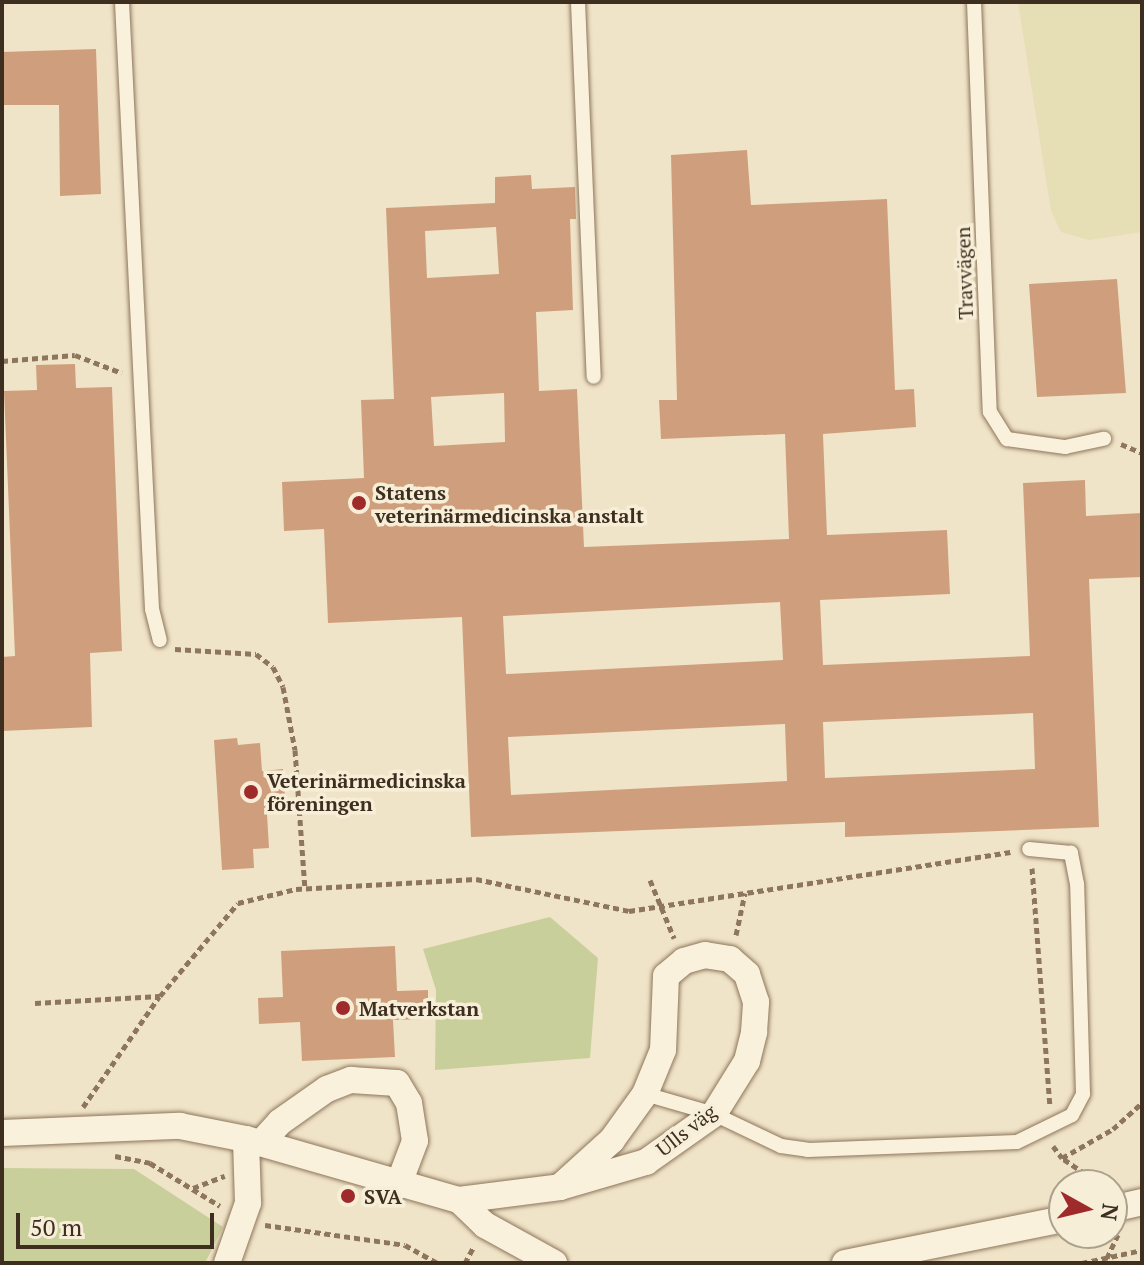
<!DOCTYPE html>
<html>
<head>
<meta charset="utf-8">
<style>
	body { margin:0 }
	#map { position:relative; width:1144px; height:1265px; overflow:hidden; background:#f0e4c8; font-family:"PT Serif",serif }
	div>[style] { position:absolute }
	.farmland>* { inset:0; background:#e6deb5 }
	.green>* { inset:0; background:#c9cf9b }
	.building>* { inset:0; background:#cf9f7d }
	.path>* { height:5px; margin-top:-2.5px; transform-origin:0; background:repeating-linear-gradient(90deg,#8d765c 0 6px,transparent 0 10px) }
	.roads { filter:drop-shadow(0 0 2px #8d765c) drop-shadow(0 0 2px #8d765c) }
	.service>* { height:14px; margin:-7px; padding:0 7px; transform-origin:7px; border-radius:7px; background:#faf1dc }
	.minor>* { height:26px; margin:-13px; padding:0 13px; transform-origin:13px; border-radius:13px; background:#faf1dc }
	.dots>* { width:22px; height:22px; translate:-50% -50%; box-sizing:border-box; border:4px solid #f7eed8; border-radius:50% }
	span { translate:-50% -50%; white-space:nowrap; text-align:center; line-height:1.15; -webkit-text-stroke:7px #f7eed8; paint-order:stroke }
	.street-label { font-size:20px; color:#3d2e20 }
	.poi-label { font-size:20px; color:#3d2e20; font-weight:700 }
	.left { translate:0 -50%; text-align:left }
	.frame { position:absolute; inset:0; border:4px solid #3d2e20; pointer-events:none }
	.north { position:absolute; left:1048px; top:1169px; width:80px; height:80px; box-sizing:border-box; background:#f7eed8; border:2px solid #ada18e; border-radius:50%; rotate:98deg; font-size:22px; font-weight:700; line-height:32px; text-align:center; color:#3d2e20 }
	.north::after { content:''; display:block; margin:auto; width:28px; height:36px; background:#9e2a2b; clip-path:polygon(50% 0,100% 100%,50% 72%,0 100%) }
	.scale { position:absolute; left:16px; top:1213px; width:198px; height:36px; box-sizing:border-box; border:4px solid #3d2e20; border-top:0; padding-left:10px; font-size:24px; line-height:28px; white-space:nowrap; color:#3d2e20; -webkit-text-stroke:6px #f7eed8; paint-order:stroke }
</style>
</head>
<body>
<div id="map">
	<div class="farmland">
		<i style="clip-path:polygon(1018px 2px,1142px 2px,1142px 232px,1089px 240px,1061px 232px,1051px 211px)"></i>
	</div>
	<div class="green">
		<i style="clip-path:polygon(550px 917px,598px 958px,590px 1058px,435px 1070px,436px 990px,423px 949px)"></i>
		<i style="clip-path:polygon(2px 1168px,134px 1169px,223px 1227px,205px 1263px,2px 1263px)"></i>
	</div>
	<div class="building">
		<i style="clip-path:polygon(96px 49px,101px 194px,60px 196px,59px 105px,2px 105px,2px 52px)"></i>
		<i style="clip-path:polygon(evenodd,747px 150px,751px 205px,887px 199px,895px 390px,914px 389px,916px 427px,823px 434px,827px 535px,947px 530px,950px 594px,820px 600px,823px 665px,1030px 656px,1023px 483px,1085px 480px,1086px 516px,1142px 513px,1142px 577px,1089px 579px,1099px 827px,845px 837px,845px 822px,471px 837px,462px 617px,328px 623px,324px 529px,284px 531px,282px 482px,364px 478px,361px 400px,394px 399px,386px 208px,495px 203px,495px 177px,531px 175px,532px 189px,575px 187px,576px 219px,570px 219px,573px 310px,536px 312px,539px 391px,577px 389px,584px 547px,789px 539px,785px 434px,661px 439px,659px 400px,677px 400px,671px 155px,747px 150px,496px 227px,499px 274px,427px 278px,425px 231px,496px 227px,747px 150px,504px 393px,505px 442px,434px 446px,431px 397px,504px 393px,747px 150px,780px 602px,783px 660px,506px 674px,503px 616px,780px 602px,747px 150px,1033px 713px,1035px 769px,825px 778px,823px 722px,1033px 713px,747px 150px,785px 724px,787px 781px,511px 795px,508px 737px,785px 724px)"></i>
		<i style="clip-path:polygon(1117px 279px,1126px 393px,1037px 397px,1029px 284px)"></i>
		<i style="clip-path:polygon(75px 364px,76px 388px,112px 387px,122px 651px,90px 653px,92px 727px,2px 731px,2px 657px,15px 656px,4px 391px,37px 390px,36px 365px)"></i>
		<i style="clip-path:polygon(237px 738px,238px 745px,260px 743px,262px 771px,283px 769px,286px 813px,267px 814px,269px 848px,253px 849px,254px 868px,222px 870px,214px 740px)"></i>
		<i style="clip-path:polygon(395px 946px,397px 991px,428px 990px,428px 1019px,393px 1020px,395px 1057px,302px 1061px,300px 1022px,259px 1024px,258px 998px,283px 997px,281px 951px)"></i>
	</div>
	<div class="path">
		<i style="left:2px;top:361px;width:73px;rotate:-4.7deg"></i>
		<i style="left:75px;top:355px;width:50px;rotate:21deg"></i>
		<i style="left:1121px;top:444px;width:23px;rotate:23deg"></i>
		<i style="left:175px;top:649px;width:81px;rotate:3.5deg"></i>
		<i style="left:256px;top:654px;width:21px;rotate:37deg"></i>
		<i style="left:273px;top:667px;width:22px;rotate:63deg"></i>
		<i style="left:283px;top:687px;width:64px;rotate:79.2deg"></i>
		<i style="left:295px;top:750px;width:138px;rotate:85.9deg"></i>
		<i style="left:1032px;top:868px;width:238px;rotate:85.7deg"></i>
		<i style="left:650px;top:880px;width:63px;rotate:67.5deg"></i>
		<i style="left:736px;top:935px;width:43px;rotate:-77.9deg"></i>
		<i style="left:35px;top:1003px;width:125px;rotate:-3.2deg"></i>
		<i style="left:160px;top:996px;width:121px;rotate:-50deg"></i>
		<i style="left:238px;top:903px;width:60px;rotate:-13.6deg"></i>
		<i style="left:296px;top:889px;width:180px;rotate:-3.2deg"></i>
		<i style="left:476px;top:879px;width:156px;rotate:11.8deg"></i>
		<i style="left:629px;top:911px;width:386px;rotate:-8.8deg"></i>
		<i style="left:83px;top:1107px;width:134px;rotate:-55.4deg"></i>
		<i style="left:1053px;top:1146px;width:15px;rotate:53deg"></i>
		<i style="left:115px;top:1156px;width:36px;rotate:11deg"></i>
		<i style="left:150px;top:1163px;width:82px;rotate:31.6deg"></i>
		<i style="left:1102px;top:1185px;width:48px;rotate:-146deg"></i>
		<i style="left:1062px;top:1158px;width:59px;rotate:-29.6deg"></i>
		<i style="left:1113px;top:1129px;width:39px;rotate:-42deg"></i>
		<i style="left:193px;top:1188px;width:34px;rotate:-21deg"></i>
		<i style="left:265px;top:1225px;width:141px;rotate:8.1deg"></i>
		<i style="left:405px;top:1245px;width:38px;rotate:29deg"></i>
		<i style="left:1107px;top:1258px;width:26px;rotate:-65deg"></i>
		<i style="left:465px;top:1263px;width:19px;rotate:-62deg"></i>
		<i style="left:1082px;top:1263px;width:61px;rotate:-12.2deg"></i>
	</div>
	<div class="roads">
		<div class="service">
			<i style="left:122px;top:2px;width:608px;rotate:87.17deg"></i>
			<i style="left:152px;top:609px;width:32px;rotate:76deg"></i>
			<i style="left:578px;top:2px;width:375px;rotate:87.6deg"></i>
			<i style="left:974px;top:2px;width:410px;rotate:87.8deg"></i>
			<i style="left:990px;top:412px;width:32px;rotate:58deg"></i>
			<i style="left:1007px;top:439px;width:59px;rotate:7.9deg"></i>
			<i style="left:1065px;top:447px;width:40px;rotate:-12deg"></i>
			<i style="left:645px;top:1094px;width:72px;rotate:16.2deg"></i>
			<i style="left:714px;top:1114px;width:74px;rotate:25.5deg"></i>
			<i style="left:781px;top:1146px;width:27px;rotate:8deg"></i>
			<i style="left:808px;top:1150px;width:209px;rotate:-2.2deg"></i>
			<i style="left:1017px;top:1142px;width:61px;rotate:-26.1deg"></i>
			<i style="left:1072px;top:1115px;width:24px;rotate:-62deg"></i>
			<i style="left:1083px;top:1094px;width:210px;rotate:-91.6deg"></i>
			<i style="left:1077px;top:884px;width:32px;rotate:-101deg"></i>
			<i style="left:1071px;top:853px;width:42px;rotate:-174.6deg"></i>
		</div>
		<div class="minor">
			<i style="left:2px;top:1133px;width:178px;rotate:-2.3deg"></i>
			<i style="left:180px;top:1126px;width:67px;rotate:11.1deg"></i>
			<i style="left:246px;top:1139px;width:222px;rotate:16deg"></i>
			<i style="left:459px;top:1200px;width:102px;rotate:-7.3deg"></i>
			<i style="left:560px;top:1187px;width:90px;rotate:-16.2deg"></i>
			<i style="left:646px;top:1162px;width:83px;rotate:-35.2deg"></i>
			<i style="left:714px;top:1114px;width:62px;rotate:-58.1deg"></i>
			<i style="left:747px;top:1061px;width:30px;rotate:-76deg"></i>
			<i style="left:754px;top:1032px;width:30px;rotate:-86deg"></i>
			<i style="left:756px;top:1002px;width:29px;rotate:-108deg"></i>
			<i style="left:747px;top:974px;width:23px;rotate:-139deg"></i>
			<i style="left:730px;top:959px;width:25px;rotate:-171deg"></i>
			<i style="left:705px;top:955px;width:22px;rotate:164deg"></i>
			<i style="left:684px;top:961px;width:23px;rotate:140deg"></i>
			<i style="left:666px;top:976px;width:74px;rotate:92.3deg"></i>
			<i style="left:663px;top:1050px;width:48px;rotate:112.2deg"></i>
			<i style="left:645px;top:1094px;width:57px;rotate:125.7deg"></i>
			<i style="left:612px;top:1140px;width:70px;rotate:137.9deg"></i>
			<i style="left:261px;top:1143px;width:28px;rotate:-48deg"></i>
			<i style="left:280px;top:1122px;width:57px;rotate:-35.1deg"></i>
			<i style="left:327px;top:1089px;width:26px;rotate:-21deg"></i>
			<i style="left:351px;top:1080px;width:46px;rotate:3.7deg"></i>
			<i style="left:397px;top:1083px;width:23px;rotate:59deg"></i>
			<i style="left:409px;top:1103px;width:38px;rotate:81deg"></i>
			<i style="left:415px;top:1141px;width:48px;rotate:110.7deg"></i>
			<i style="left:459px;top:1200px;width:36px;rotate:44deg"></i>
			<i style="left:485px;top:1225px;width:79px;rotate:28.8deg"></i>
			<i style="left:1112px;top:1209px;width:31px;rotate:-13deg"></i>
			<i style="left:227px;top:1263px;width:64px;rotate:-70.7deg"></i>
			<i style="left:248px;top:1203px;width:64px;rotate:-91.8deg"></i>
			<i style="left:845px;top:1263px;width:223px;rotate:-11.4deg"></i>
		</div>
	</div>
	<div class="dots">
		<i style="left:359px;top:503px;background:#9e2a2b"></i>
		<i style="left:251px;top:792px;background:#9e2a2b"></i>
		<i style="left:343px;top:1008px;background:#9e2a2b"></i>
		<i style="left:348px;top:1196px;background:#9e2a2b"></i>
	</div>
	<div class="street-label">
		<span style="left:964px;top:273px;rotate:-92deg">Travvägen</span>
		<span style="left:686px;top:1130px;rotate:-38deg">Ulls väg</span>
	</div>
	<div class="poi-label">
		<span class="left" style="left:375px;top:504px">Statens<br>veterinärmedicinska anstalt</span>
		<span class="left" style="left:267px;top:792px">Veterinärmedicinska<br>föreningen</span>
		<span class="left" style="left:359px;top:1008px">Matverkstan</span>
		<span class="left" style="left:364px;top:1196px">SVA</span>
	</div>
	<div class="frame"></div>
	<div class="north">N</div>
	<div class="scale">50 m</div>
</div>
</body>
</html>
